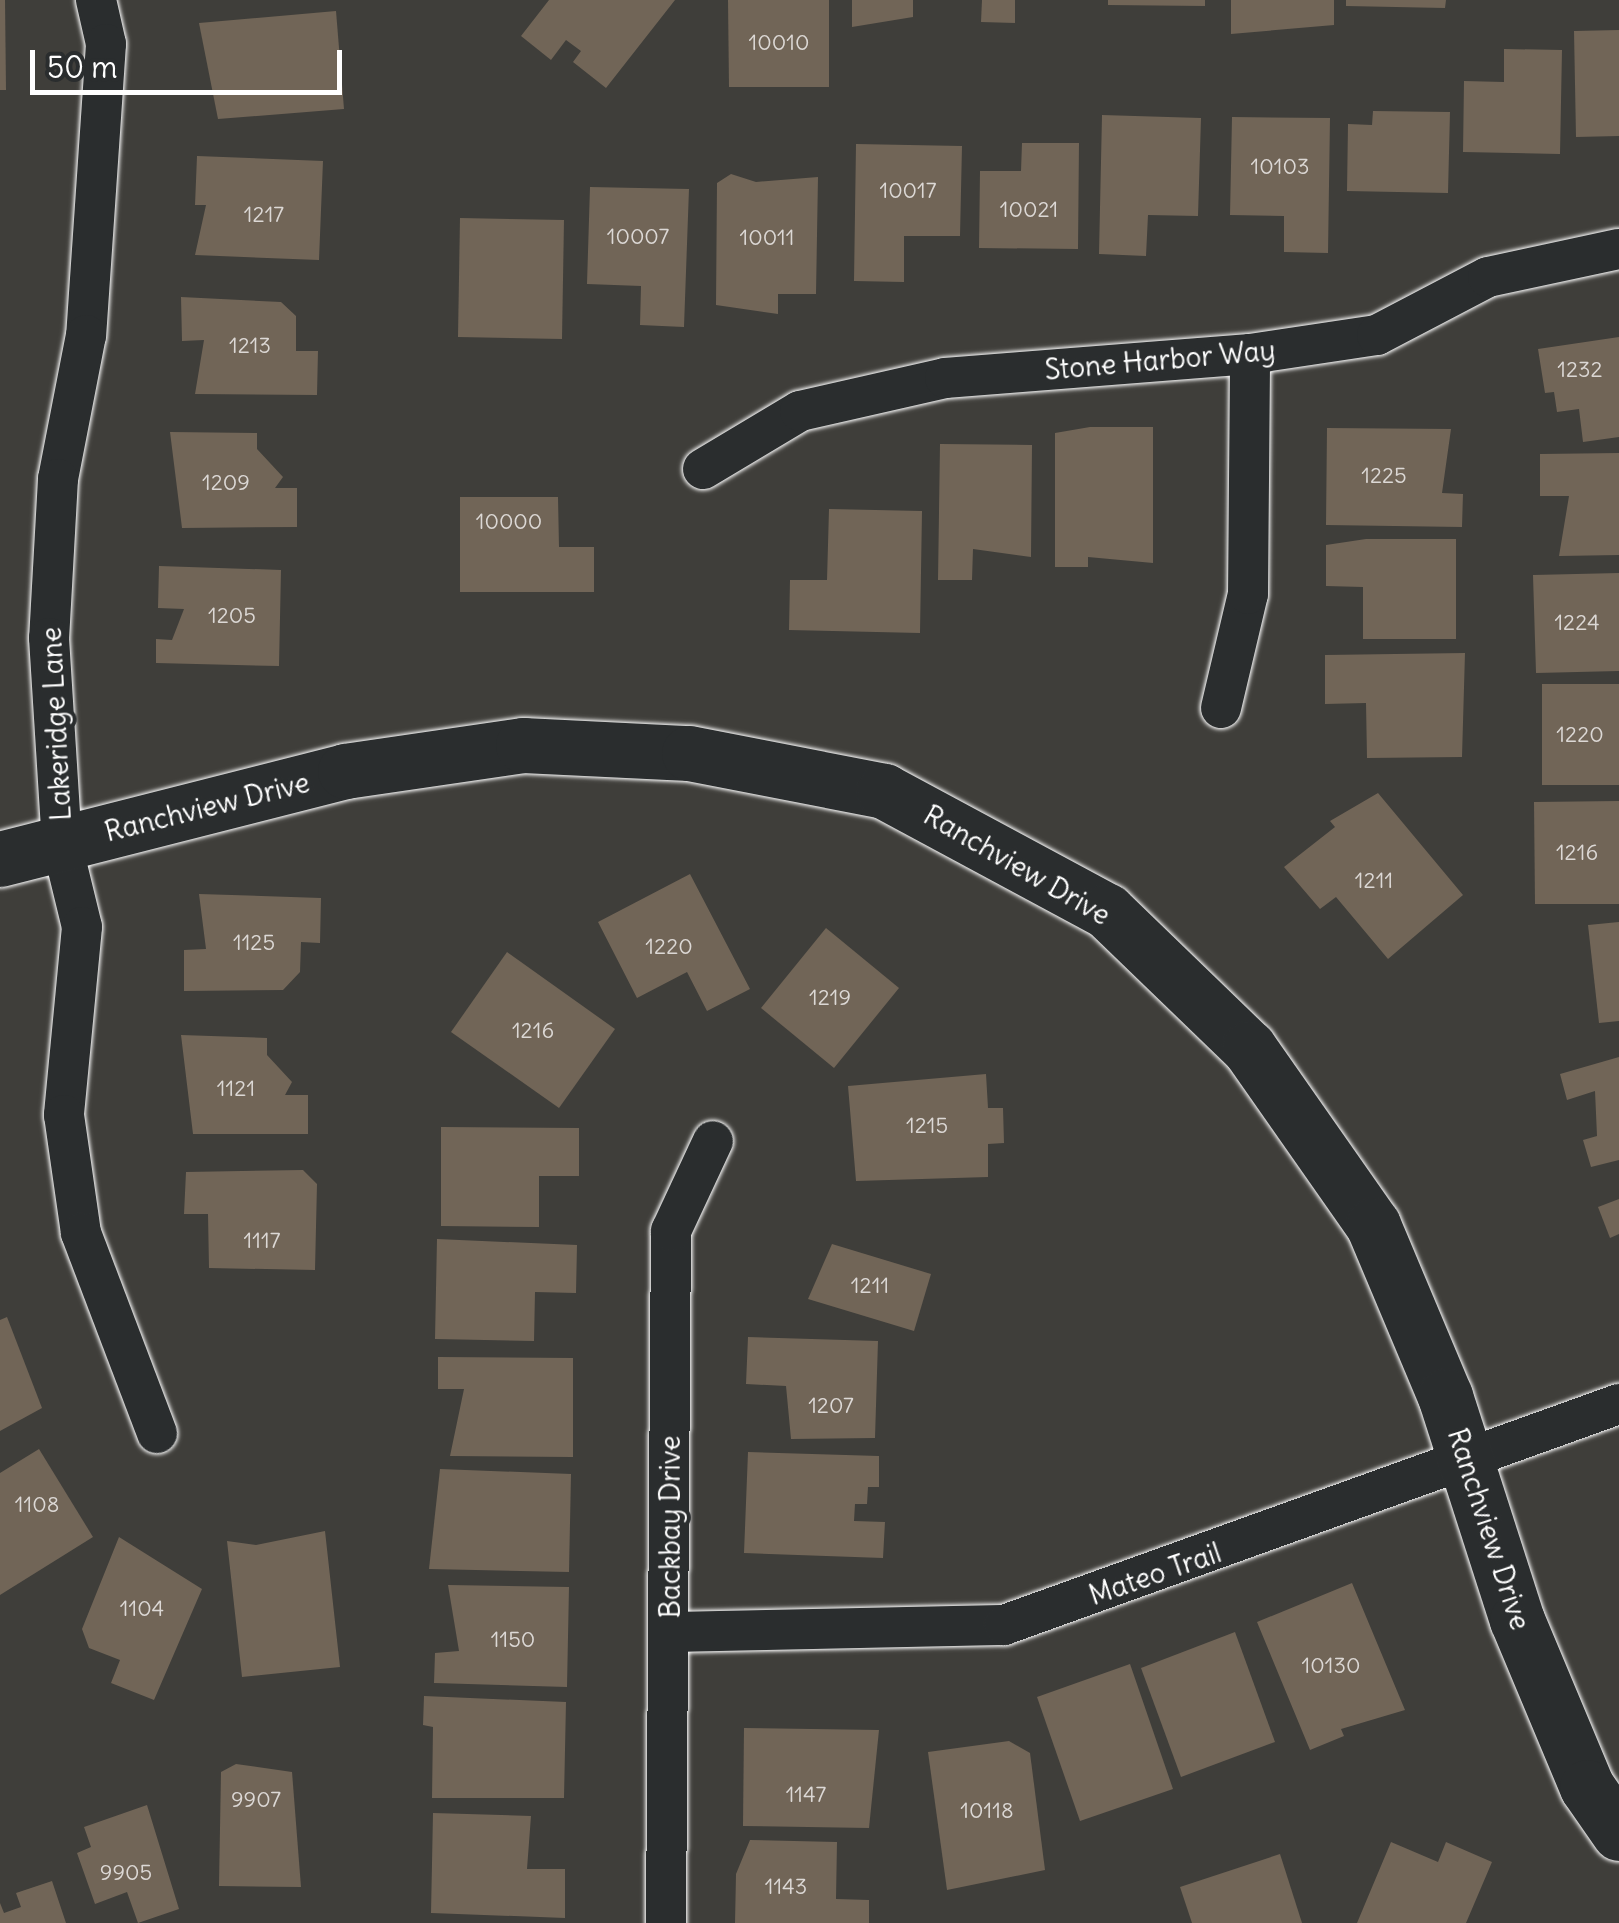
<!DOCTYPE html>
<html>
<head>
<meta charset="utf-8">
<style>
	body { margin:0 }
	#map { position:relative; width:1619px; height:1923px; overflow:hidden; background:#3f3e3a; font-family:Delius,sans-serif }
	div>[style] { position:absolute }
	.building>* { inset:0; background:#716557 }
	.roads { filter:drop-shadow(0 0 2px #fff) drop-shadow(0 0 2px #fff) }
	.street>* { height:40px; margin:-20px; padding:0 20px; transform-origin:20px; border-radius:20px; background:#2a2d2e }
	.secondary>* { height:55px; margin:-27.5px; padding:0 27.5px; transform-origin:27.5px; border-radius:27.5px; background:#2a2d2e }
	span { translate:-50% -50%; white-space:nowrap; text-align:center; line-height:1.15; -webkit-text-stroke:8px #2a2d2e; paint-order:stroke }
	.number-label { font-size:22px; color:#dcd8d5 }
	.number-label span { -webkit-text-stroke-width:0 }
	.street-label { font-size:28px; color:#fff }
	.scale { position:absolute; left:30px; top:50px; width:312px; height:45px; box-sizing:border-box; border:5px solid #fff; border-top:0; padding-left:12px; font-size:30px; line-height:35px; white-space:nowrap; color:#fff; -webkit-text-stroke:8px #2a2d2e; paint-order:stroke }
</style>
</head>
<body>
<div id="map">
	<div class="building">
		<i style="clip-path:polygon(0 0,5px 0,6px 90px,0 90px)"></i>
		<i style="clip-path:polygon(549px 0,675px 0,606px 88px,573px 62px,581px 51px,566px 40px,551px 60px,521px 36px)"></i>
		<i style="clip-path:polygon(728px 0,829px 0,829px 87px,729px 87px)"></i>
		<i style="clip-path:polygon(852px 0,913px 0,913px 17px,852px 27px)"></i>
		<i style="clip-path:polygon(982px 0,1015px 0,1015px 23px,981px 22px)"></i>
		<i style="clip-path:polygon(1108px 0,1205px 0,1205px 6px,1108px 5px)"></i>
		<i style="clip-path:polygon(1231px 0,1334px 0,1334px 25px,1231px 34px)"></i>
		<i style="clip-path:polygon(1346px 0,1446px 0,1445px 8px,1346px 6px)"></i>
		<i style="clip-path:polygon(336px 11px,344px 109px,218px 119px,199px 23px)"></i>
		<i style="clip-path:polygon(1619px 30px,1619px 136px,1576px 137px,1574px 31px)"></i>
		<i style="clip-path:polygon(1504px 49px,1562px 50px,1560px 154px,1463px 152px,1464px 81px,1504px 82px)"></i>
		<i style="clip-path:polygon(1373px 111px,1450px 112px,1448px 193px,1347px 191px,1348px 124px,1372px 125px)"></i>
		<i style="clip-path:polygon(1102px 115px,1201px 118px,1198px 216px,1148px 215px,1146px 256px,1099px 254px)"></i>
		<i style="clip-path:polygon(1232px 117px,1330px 118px,1328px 253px,1284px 252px,1284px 216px,1230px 215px)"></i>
		<i style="clip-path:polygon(1022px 143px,1079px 143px,1078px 249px,979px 248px,980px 171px,1021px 171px)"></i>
		<i style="clip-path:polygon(856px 144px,962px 146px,960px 236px,904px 236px,904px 282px,854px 281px)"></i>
		<i style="clip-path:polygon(197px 156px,323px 161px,319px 260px,195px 255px,206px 205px,195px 205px)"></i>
		<i style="clip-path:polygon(731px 174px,756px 182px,818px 177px,816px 294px,778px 294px,778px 314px,716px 305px,717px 183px)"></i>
		<i style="clip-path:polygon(590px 187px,689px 189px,684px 327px,640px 325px,641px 286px,587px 284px)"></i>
		<i style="clip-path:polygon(460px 218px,564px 220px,562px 339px,458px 337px)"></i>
		<i style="clip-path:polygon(181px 297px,281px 302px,296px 316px,296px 351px,318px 351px,317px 395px,195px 394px,204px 340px,182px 341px)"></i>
		<i style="clip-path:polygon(1619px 337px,1619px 437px,1583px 442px,1579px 409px,1557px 412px,1554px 392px,1545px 393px,1538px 349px)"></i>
		<i style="clip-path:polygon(1090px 427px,1153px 427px,1153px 563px,1088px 557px,1088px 567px,1055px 567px,1055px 433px)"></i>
		<i style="clip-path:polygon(1327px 428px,1451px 429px,1442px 493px,1463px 494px,1462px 527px,1326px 525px)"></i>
		<i style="clip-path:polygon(170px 432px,257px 433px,257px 449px,283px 477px,275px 488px,297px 488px,297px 527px,182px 528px)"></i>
		<i style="clip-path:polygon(940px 444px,1032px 445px,1031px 557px,973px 549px,972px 580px,938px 580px)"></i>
		<i style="clip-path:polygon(1619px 453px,1619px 555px,1559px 556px,1569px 496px,1540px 496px,1540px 454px)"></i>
		<i style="clip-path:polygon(460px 497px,558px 497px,559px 547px,594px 547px,594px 592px,460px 592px)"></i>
		<i style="clip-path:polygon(829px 509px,922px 511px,920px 633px,789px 630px,790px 580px,827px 580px)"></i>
		<i style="clip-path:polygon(1366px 539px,1456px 539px,1456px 639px,1363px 639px,1363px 587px,1326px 586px,1326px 545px)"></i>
		<i style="clip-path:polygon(159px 566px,281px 570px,279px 666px,156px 663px,156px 639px,172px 640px,184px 609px,158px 608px)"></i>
		<i style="clip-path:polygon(1619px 573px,1619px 671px,1536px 673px,1533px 575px)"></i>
		<i style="clip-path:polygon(1465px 653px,1462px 757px,1367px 758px,1366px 703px,1325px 704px,1325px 655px)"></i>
		<i style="clip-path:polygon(1542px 684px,1619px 684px,1619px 785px,1542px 785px)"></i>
		<i style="clip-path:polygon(1378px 793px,1463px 895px,1388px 959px,1336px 897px,1320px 909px,1284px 867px,1335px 827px,1330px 821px)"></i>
		<i style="clip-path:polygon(1619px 801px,1619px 904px,1535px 904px,1534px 802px)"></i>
		<i style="clip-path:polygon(690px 874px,750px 989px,707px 1011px,687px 972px,637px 998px,598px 922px)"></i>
		<i style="clip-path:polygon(199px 894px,321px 898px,320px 943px,301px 942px,300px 972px,283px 990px,184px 991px,184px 950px,206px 949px)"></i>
		<i style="clip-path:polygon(1619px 922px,1619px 1021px,1599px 1023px,1588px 925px)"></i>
		<i style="clip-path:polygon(826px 928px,899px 988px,834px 1068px,761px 1008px)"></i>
		<i style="clip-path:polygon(507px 952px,615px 1029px,559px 1108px,451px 1032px)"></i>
		<i style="clip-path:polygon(181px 1035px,267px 1038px,267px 1055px,292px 1082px,285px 1095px,308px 1095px,308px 1134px,193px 1134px)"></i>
		<i style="clip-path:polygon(1619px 1057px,1619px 1160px,1591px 1167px,1583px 1140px,1597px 1136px,1595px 1091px,1567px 1100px,1560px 1074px)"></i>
		<i style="clip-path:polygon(986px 1074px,988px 1108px,1003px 1108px,1004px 1143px,988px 1144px,988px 1177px,856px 1181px,848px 1086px)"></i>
		<i style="clip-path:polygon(441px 1127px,579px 1128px,579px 1176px,539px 1176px,539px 1227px,441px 1226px)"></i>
		<i style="clip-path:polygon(303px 1170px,317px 1184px,315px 1270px,209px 1268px,208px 1214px,184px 1214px,186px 1172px)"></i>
		<i style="clip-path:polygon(1619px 1199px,1619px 1234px,1610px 1238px,1598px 1207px)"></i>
		<i style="clip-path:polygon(437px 1239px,577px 1245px,576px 1293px,535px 1292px,534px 1341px,435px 1339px)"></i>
		<i style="clip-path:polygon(832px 1244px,931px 1274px,914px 1331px,808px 1299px)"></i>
		<i style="clip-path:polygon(7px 1317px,42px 1408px,0 1431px,0 1320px)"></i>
		<i style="clip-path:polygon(748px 1337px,878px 1341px,875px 1438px,791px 1439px,786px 1386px,746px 1384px)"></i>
		<i style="clip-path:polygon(438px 1357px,573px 1358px,573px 1457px,450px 1456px,464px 1389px,438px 1389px)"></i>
		<i style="clip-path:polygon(39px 1449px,93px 1537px,0 1595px,0 1473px)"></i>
		<i style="clip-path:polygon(748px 1452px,879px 1456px,879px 1487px,868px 1487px,867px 1504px,855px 1504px,854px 1521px,885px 1522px,883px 1558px,744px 1553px)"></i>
		<i style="clip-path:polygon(440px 1469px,571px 1474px,569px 1572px,429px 1569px)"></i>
		<i style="clip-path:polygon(325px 1531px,340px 1667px,242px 1677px,227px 1541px,256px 1545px)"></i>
		<i style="clip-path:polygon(119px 1537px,202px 1589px,154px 1700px,111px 1683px,120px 1660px,89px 1648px,82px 1629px)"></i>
		<i style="clip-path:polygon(1352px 1583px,1405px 1710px,1341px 1729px,1344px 1736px,1310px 1750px,1257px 1622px)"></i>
		<i style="clip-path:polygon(448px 1585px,569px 1587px,567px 1687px,434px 1683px,435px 1653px,459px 1651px)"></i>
		<i style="clip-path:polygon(1235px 1632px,1275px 1742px,1181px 1777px,1141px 1668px)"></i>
		<i style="clip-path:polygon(1130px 1664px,1173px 1789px,1080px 1821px,1037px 1697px)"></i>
		<i style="clip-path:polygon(424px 1696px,566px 1702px,564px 1798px,432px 1798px,433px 1727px,423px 1725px)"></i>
		<i style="clip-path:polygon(744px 1728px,879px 1730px,869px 1828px,743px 1826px)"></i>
		<i style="clip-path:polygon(1009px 1741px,1030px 1753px,1045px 1870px,947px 1890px,928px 1752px)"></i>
		<i style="clip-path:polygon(236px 1764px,292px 1772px,301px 1887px,219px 1886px,221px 1772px)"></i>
		<i style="clip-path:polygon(147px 1805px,179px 1909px,138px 1923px,127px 1892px,95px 1904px,77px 1853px,91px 1847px,84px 1827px)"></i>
		<i style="clip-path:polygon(433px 1813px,531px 1816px,527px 1869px,565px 1869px,565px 1918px,431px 1913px)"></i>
		<i style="clip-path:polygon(750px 1840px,837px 1842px,836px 1899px,869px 1900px,869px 1923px,735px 1923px,736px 1874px)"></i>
		<i style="clip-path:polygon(1391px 1842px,1438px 1862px,1446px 1842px,1492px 1862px,1466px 1923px,1357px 1923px)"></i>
		<i style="clip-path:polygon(1280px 1854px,1302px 1923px,1192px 1923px,1180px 1887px)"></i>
		<i style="clip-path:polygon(52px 1881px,66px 1923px,0 1923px,0 1903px,4px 1913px,21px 1907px,16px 1893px)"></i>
	</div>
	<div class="roads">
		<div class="street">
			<i style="left:96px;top:0;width:45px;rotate:77.2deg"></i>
			<i style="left:106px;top:44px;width:292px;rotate:93.9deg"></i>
			<i style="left:86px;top:335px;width:147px;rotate:101deg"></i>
			<i style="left:58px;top:479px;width:159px;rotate:93.2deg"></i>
			<i style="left:49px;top:638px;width:207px;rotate:86.4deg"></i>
			<i style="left:62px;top:845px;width:84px;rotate:76.3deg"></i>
			<i style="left:82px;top:927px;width:189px;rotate:95.5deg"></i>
			<i style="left:64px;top:1115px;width:119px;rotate:81.8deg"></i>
			<i style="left:81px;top:1233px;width:214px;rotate:69.2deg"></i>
			<i style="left:703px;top:469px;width:113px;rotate:-30.9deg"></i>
			<i style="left:800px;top:411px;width:149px;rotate:-12.8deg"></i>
			<i style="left:945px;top:378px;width:306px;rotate:-4.5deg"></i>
			<i style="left:1250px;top:354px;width:128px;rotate:-8.5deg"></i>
			<i style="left:1377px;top:335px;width:125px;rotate:-27.6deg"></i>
			<i style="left:1488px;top:277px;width:134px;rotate:-12.1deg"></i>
			<i style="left:1221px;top:708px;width:117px;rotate:-76.7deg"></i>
			<i style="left:1248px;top:594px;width:240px;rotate:-89.5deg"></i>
			<i style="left:669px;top:1632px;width:335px;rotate:-1.2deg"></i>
			<i style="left:1004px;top:1625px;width:654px;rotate:-19.77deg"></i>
			<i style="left:666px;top:1923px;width:692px;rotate:-89.59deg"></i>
			<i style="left:671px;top:1231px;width:99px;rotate:-65deg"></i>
		</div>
		<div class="secondary">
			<i style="left:0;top:859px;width:356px;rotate:-14.3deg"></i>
			<i style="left:345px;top:771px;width:180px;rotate:-8.3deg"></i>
			<i style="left:523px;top:745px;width:166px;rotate:2.8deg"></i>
			<i style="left:689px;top:753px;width:199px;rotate:11deg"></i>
			<i style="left:884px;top:791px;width:253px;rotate:28.3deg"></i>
			<i style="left:1107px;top:911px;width:197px;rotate:44deg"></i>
			<i style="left:1249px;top:1048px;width:216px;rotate:55deg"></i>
			<i style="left:1373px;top:1225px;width:186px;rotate:67.2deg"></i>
			<i style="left:1445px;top:1396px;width:235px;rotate:72.2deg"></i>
			<i style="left:1517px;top:1620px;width:181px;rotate:67.3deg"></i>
			<i style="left:1587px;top:1787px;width:56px;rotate:55.2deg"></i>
		</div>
	</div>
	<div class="number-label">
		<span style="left:779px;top:43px">10010</span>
		<span style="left:1280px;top:167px">10103</span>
		<span style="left:908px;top:191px">10017</span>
		<span style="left:1029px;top:210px">10021</span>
		<span style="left:264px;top:215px">1217</span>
		<span style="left:638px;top:237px">10007</span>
		<span style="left:767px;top:238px">10011</span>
		<span style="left:250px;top:346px">1213</span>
		<span style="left:1580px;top:370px">1232</span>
		<span style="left:1384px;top:476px">1225</span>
		<span style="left:226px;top:483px">1209</span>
		<span style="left:509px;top:522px">10000</span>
		<span style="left:232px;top:616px">1205</span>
		<span style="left:1577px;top:623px">1224</span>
		<span style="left:1580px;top:735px">1220</span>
		<span style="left:1577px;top:853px">1216</span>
		<span style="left:1374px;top:881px">1211</span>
		<span style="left:254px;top:943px">1125</span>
		<span style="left:669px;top:947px">1220</span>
		<span style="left:830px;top:998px">1219</span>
		<span style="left:533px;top:1031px">1216</span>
		<span style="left:236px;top:1089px">1121</span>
		<span style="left:927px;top:1126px">1215</span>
		<span style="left:262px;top:1241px">1117</span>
		<span style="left:870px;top:1286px">1211</span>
		<span style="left:831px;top:1406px">1207</span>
		<span style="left:37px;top:1505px">1108</span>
		<span style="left:142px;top:1609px">1104</span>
		<span style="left:513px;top:1640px">1150</span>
		<span style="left:1331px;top:1666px">10130</span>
		<span style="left:806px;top:1795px">1147</span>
		<span style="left:256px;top:1800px">9907</span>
		<span style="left:987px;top:1811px">10118</span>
		<span style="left:126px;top:1873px">9905</span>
		<span style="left:786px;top:1887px">1143</span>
	</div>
	<div class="street-label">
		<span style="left:1160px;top:360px;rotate:-5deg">Stone Harbor Way</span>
		<span style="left:56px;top:724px;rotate:-93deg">Lakeridge Lane</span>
		<span style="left:207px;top:807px;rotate:-14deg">Ranchview Drive</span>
		<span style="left:1017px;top:865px;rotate:30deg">Ranchview Drive</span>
		<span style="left:670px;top:1527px;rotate:-90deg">Backbay Drive</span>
		<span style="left:1489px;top:1529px;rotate:72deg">Ranchview Drive</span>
		<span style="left:1155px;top:1574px;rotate:-19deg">Mateo Trail</span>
	</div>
	<div class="scale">50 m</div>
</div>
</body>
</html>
